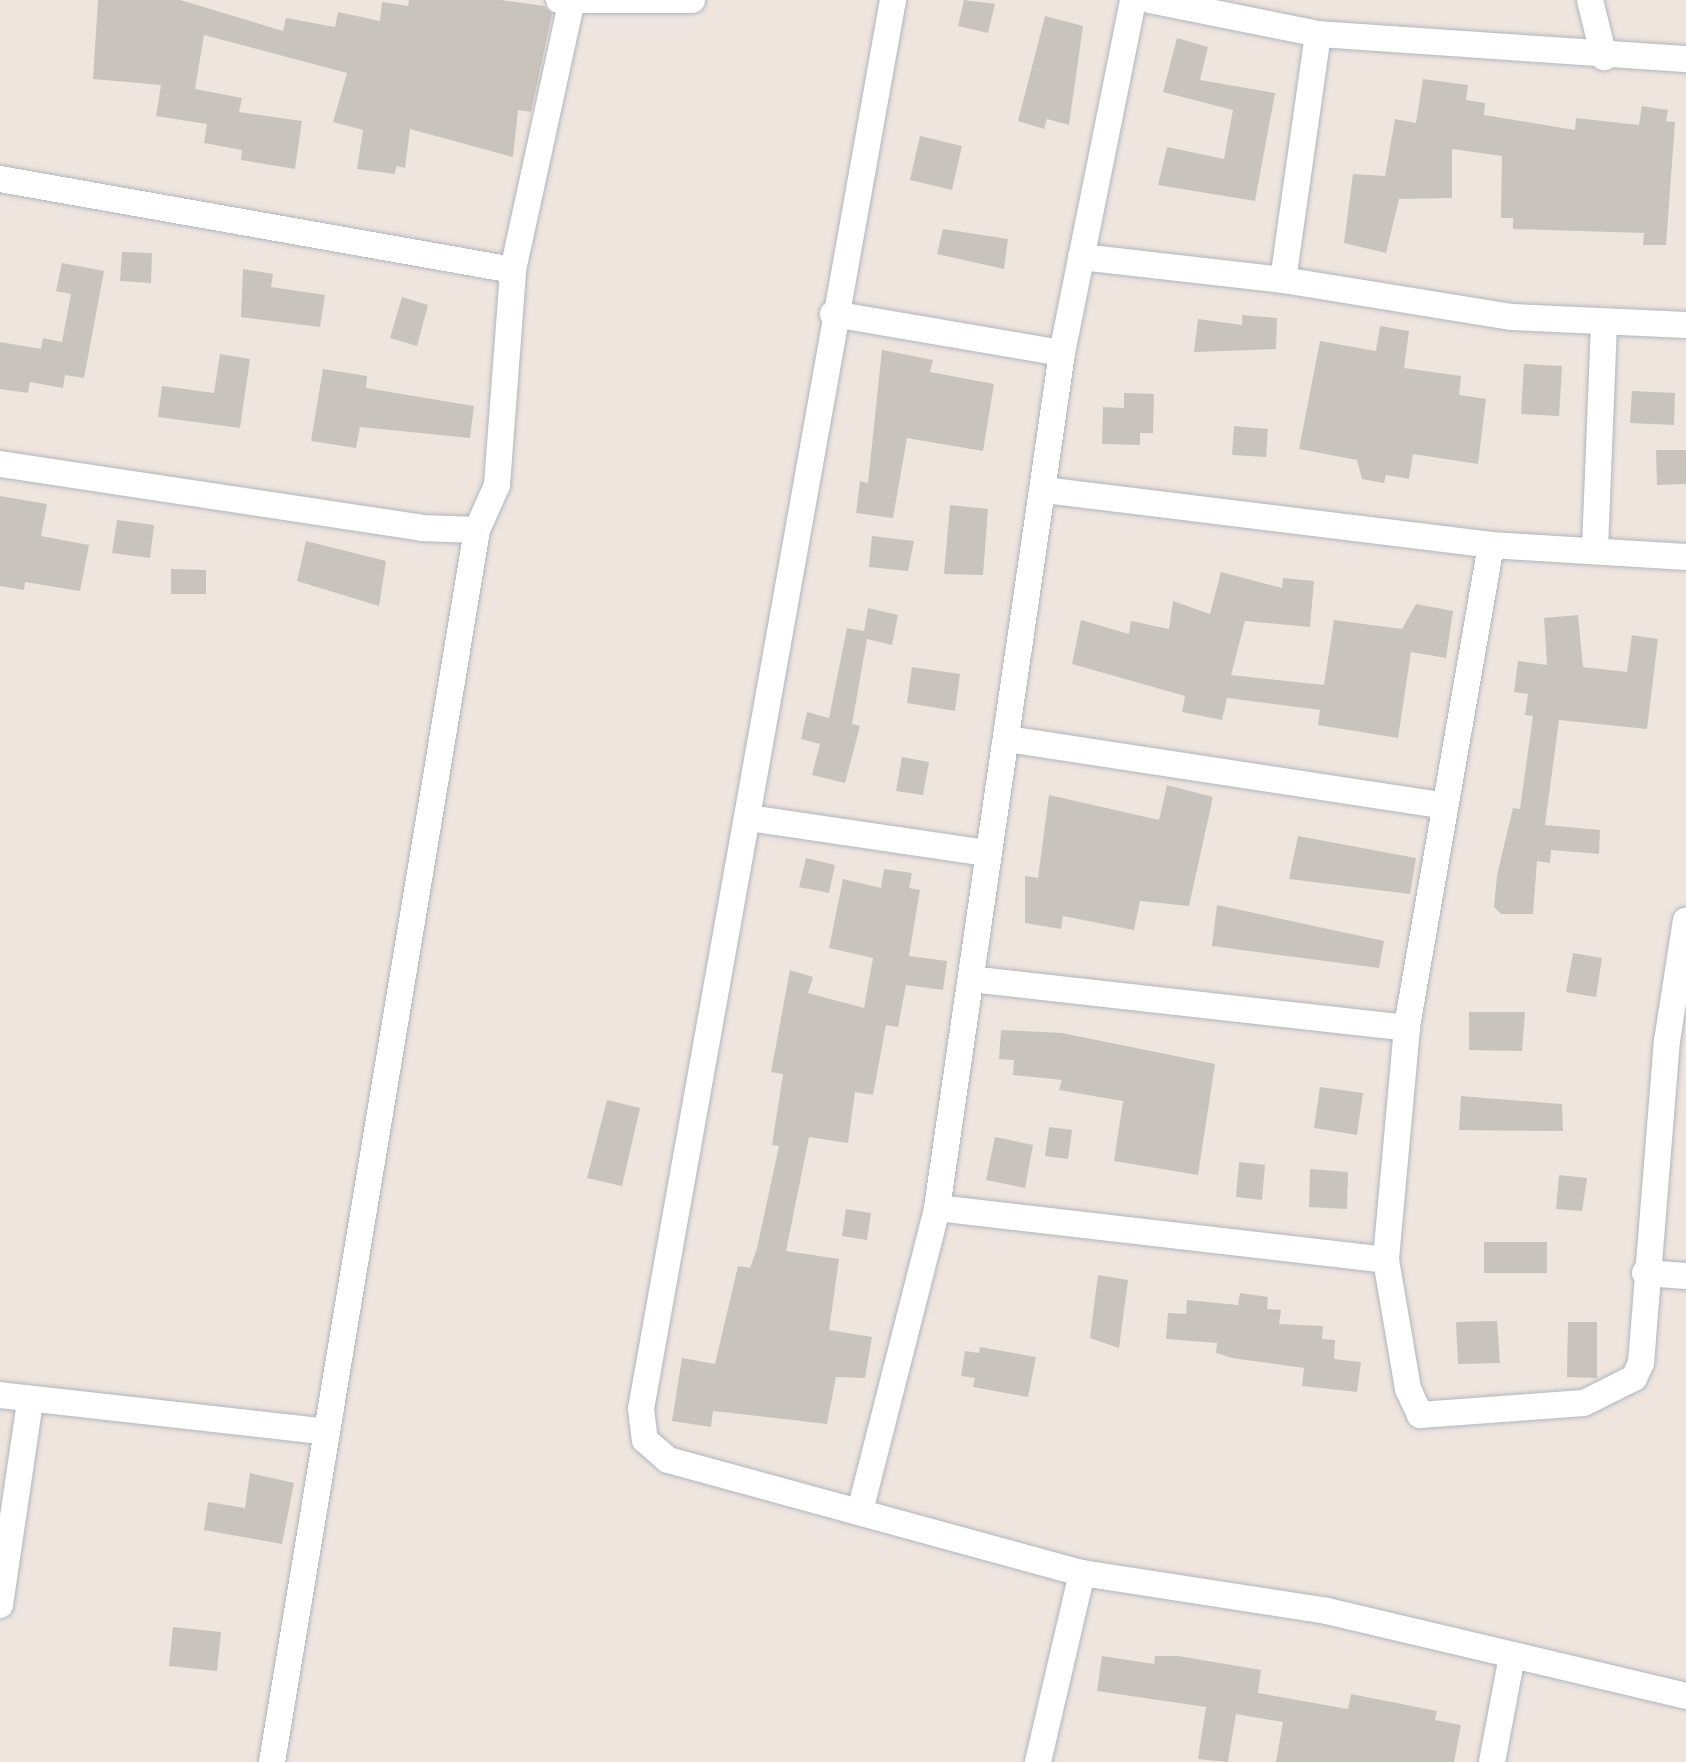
<!DOCTYPE html>
<html>
<head>
<meta charset="utf-8">
<style>
	body { margin:0 }
	#map { position:relative; width:1686px; height:1762px; overflow:hidden; background:#eee6de; font-family:Signika,sans-serif }
	div>[style] { position:absolute }
	.building>* { inset:0; background:#c9c3bd }
	.roads { filter:drop-shadow(0 0 2px #b2b5bf) drop-shadow(0 0 2px #b2b5bf) }
	.minor>* { height:26px; margin:-13px; padding:0 13px; transform-origin:13px; border-radius:13px; background:#fff }
	span { translate:-50% -50%; white-space:nowrap; text-align:center; line-height:1.15; -webkit-text-stroke:7px #fff; paint-order:stroke }
</style>
</head>
<body>
<div id="map">
	<div class="building">
		<i style="clip-path:polygon(98px 0,180px 0,283px 31px,286px 18px,335px 27px,338px 12px,380px 21px,382px 2px,408px 6px,409px 0,501px 0,544px 6px,552px 14px,531px 112px,518px 110px,513px 157px,410px 129px,405px 168px,396px 166px,395px 174px,357px 169px,363px 130px,333px 122px,347px 73px,204px 35px,195px 89px,242px 98px,239px 112px,302px 121px,295px 169px,241px 160px,242px 150px,204px 143px,207px 124px,156px 116px,161px 85px,93px 79px)"></i>
		<i style="clip-path:polygon(964px 0,995px 4px,988px 33px,958px 26px)"></i>
		<i style="clip-path:polygon(1045px 16px,1083px 26px,1069px 125px,1047px 119px,1044px 129px,1018px 121px)"></i>
		<i style="clip-path:polygon(1177px 38px,1208px 47px,1200px 80px,1275px 93px,1255px 201px,1158px 185px,1167px 147px,1224px 159px,1233px 110px,1163px 92px)"></i>
		<i style="clip-path:polygon(1423px 79px,1468px 85px,1466px 100px,1485px 103px,1484px 115px,1575px 130px,1576px 118px,1639px 125px,1642px 106px,1668px 110px,1666px 121px,1675px 122px,1666px 245px,1643px 245px,1644px 233px,1513px 229px,1513px 218px,1501px 218px,1502px 156px,1452px 149px,1452px 198px,1399px 199px,1386px 253px,1344px 243px,1353px 174px,1385px 176px,1395px 119px,1416px 123px)"></i>
		<i style="clip-path:polygon(920px 136px,962px 146px,952px 190px,910px 180px)"></i>
		<i style="clip-path:polygon(943px 229px,1008px 239px,1004px 269px,937px 254px)"></i>
		<i style="clip-path:polygon(122px 252px,152px 253px,151px 283px,120px 281px)"></i>
		<i style="clip-path:polygon(62px 263px,104px 271px,84px 378px,65px 375px,63px 388px,30px 382px,28px 393px,0 389px,0 342px,41px 349px,43px 338px,62px 342px,71px 294px,56px 291px)"></i>
		<i style="clip-path:polygon(243px 269px,273px 274px,271px 287px,325px 295px,320px 327px,241px 317px)"></i>
		<i style="clip-path:polygon(402px 297px,428px 305px,417px 346px,390px 338px)"></i>
		<i style="clip-path:polygon(1242px 315px,1277px 318px,1276px 349px,1194px 352px,1198px 319px,1242px 325px)"></i>
		<i style="clip-path:polygon(1380px 326px,1409px 331px,1404px 368px,1461px 376px,1459px 395px,1486px 399px,1478px 464px,1413px 454px,1409px 479px,1386px 475px,1384px 483px,1362px 479px,1357px 460px,1299px 449px,1320px 341px,1376px 351px)"></i>
		<i style="clip-path:polygon(882px 350px,933px 360px,930px 372px,994px 384px,983px 451px,907px 438px,893px 518px,856px 513px,860px 481px,868px 483px)"></i>
		<i style="clip-path:polygon(220px 354px,250px 359px,240px 428px,158px 417px,162px 386px,214px 393px)"></i>
		<i style="clip-path:polygon(1524px 364px,1562px 366px,1559px 416px,1521px 414px)"></i>
		<i style="clip-path:polygon(323px 369px,367px 376px,366px 388px,474px 406px,470px 438px,360px 427px,356px 448px,311px 441px)"></i>
		<i style="clip-path:polygon(1632px 391px,1675px 393px,1674px 425px,1630px 423px)"></i>
		<i style="clip-path:polygon(1124px 393px,1154px 394px,1153px 433px,1140px 433px,1140px 445px,1102px 444px,1103px 407px,1124px 408px)"></i>
		<i style="clip-path:polygon(1234px 426px,1268px 429px,1266px 457px,1232px 455px)"></i>
		<i style="clip-path:polygon(1656px 450px,1686px 450px,1686px 484px,1657px 485px)"></i>
		<i style="clip-path:polygon(0 496px,47px 504px,41px 536px,89px 545px,80px 591px,25px 582px,24px 590px,0 586px)"></i>
		<i style="clip-path:polygon(950px 505px,988px 509px,983px 575px,944px 574px)"></i>
		<i style="clip-path:polygon(117px 520px,154px 525px,150px 558px,112px 553px)"></i>
		<i style="clip-path:polygon(872px 536px,914px 541px,908px 571px,869px 567px)"></i>
		<i style="clip-path:polygon(306px 541px,386px 561px,379px 606px,297px 581px)"></i>
		<i style="clip-path:polygon(171px 569px,206px 570px,206px 594px,171px 594px)"></i>
		<i style="clip-path:polygon(1221px 572px,1282px 588px,1283px 578px,1314px 581px,1310px 627px,1245px 621px,1231px 675px,1324px 685px,1334px 620px,1402px 629px,1416px 604px,1453px 611px,1446px 658px,1411px 652px,1398px 738px,1318px 725px,1320px 710px,1227px 698px,1222px 720px,1182px 712px,1185px 696px,1072px 664px,1081px 620px,1129px 634px,1131px 621px,1169px 629px,1173px 601px,1210px 614px)"></i>
		<i style="clip-path:polygon(868px 608px,898px 615px,892px 645px,867px 639px,852px 724px,860px 726px,845px 783px,812px 775px,820px 744px,801px 739px,807px 712px,829px 718px,847px 628px,864px 631px)"></i>
		<i style="clip-path:polygon(1578px 615px,1583px 667px,1627px 672px,1632px 635px,1658px 639px,1647px 729px,1559px 720px,1545px 825px,1600px 830px,1599px 854px,1551px 850px,1550px 863px,1537px 861px,1533px 914px,1501px 914px,1494px 907px,1497px 875px,1513px 808px,1520px 809px,1533px 716px,1525px 715px,1528px 694px,1514px 692px,1518px 661px,1547px 665px,1544px 618px)"></i>
		<i style="clip-path:polygon(912px 667px,960px 674px,955px 711px,907px 703px)"></i>
		<i style="clip-path:polygon(902px 757px,929px 762px,923px 795px,896px 791px)"></i>
		<i style="clip-path:polygon(1167px 785px,1213px 797px,1189px 906px,1140px 901px,1134px 930px,1063px 916px,1061px 929px,1025px 923px,1025px 876px,1038px 878px,1049px 795px,1159px 820px)"></i>
		<i style="clip-path:polygon(1298px 836px,1416px 858px,1410px 894px,1289px 879px)"></i>
		<i style="clip-path:polygon(806px 858px,835px 865px,829px 893px,799px 887px)"></i>
		<i style="clip-path:polygon(884px 869px,912px 873px,909px 888px,920px 890px,909px 956px,947px 961px,943px 990px,906px 985px,898px 1027px,886px 1025px,873px 1095px,855px 1092px,848px 1143px,809px 1137px,786px 1251px,839px 1259px,829px 1330px,872px 1337px,865px 1378px,836px 1377px,827px 1424px,713px 1411px,711px 1427px,672px 1421px,682px 1358px,715px 1364px,738px 1266px,750px 1268px,757px 1248px,779px 1146px,772px 1145px,783px 1074px,771px 1072px,790px 970px,813px 977px,808px 993px,864px 1008px,873px 958px,829px 948px,843px 879px,881px 888px)"></i>
		<i style="clip-path:polygon(1217px 905px,1384px 941px,1379px 968px,1212px 946px)"></i>
		<i style="clip-path:polygon(1573px 953px,1602px 958px,1596px 997px,1566px 992px)"></i>
		<i style="clip-path:polygon(1469px 1012px,1525px 1012px,1522px 1051px,1469px 1050px)"></i>
		<i style="clip-path:polygon(1001px 1030px,1062px 1033px,1215px 1064px,1198px 1175px,1114px 1161px,1123px 1101px,1059px 1090px,1062px 1080px,1013px 1075px,1014px 1060px,999px 1059px)"></i>
		<i style="clip-path:polygon(1320px 1087px,1363px 1093px,1357px 1135px,1314px 1128px)"></i>
		<i style="clip-path:polygon(1461px 1096px,1562px 1104px,1563px 1131px,1459px 1130px)"></i>
		<i style="clip-path:polygon(607px 1100px,640px 1108px,622px 1186px,587px 1178px)"></i>
		<i style="clip-path:polygon(1049px 1127px,1072px 1130px,1068px 1159px,1045px 1156px)"></i>
		<i style="clip-path:polygon(995px 1137px,1033px 1145px,1025px 1188px,986px 1180px)"></i>
		<i style="clip-path:polygon(1239px 1162px,1265px 1165px,1262px 1200px,1236px 1197px)"></i>
		<i style="clip-path:polygon(1310px 1169px,1348px 1172px,1347px 1209px,1309px 1207px)"></i>
		<i style="clip-path:polygon(1559px 1175px,1587px 1178px,1582px 1211px,1556px 1209px)"></i>
		<i style="clip-path:polygon(846px 1209px,871px 1213px,867px 1240px,842px 1236px)"></i>
		<i style="clip-path:polygon(1484px 1242px,1547px 1242px,1547px 1273px,1484px 1273px)"></i>
		<i style="clip-path:polygon(1098px 1275px,1128px 1280px,1119px 1348px,1090px 1338px)"></i>
		<i style="clip-path:polygon(1240px 1293px,1268px 1297px,1267px 1309px,1281px 1310px,1279px 1324px,1323px 1326px,1322px 1339px,1335px 1340px,1334px 1359px,1361px 1362px,1357px 1392px,1302px 1386px,1304px 1368px,1232px 1358px,1216px 1353px,1217px 1343px,1166px 1339px,1168px 1313px,1186px 1314px,1187px 1300px,1238px 1305px)"></i>
		<i style="clip-path:polygon(1497px 1321px,1500px 1363px,1458px 1364px,1456px 1322px)"></i>
		<i style="clip-path:polygon(1568px 1322px,1597px 1322px,1597px 1378px,1567px 1377px)"></i>
		<i style="clip-path:polygon(980px 1347px,1036px 1357px,1028px 1397px,973px 1387px,975px 1378px,961px 1376px,965px 1351px,979px 1353px)"></i>
		<i style="clip-path:polygon(250px 1473px,294px 1483px,282px 1544px,204px 1530px,208px 1502px,245px 1508px)"></i>
		<i style="clip-path:polygon(173px 1627px,221px 1632px,217px 1671px,169px 1666px)"></i>
		<i style="clip-path:polygon(1102px 1656px,1154px 1664px,1155px 1656px,1178px 1656px,1261px 1670px,1258px 1693px,1348px 1709px,1351px 1694px,1437px 1711px,1435px 1720px,1461px 1725px,1454px 1762px,1276px 1762px,1283px 1722px,1236px 1714px,1228px 1762px,1198px 1759px,1206px 1707px,1097px 1691px)"></i>
	</div>
	<div class="roads">
		<div class="minor">
			<i style="left:559px;top:0;width:133px"></i>
			<i style="left:893px;top:0;width:1431px;rotate:100.14deg"></i>
			<i style="left:641px;top:1409px;width:31px;rotate:83deg"></i>
			<i style="left:645px;top:1440px;width:30px;rotate:41deg"></i>
			<i style="left:668px;top:1460px;width:429px;rotate:15.3deg"></i>
			<i style="left:1082px;top:1573px;width:248px;rotate:8.8deg"></i>
			<i style="left:1327px;top:1611px;width:369px;rotate:13.3deg"></i>
			<i style="left:1150px;top:0;width:171px;rotate:11.4deg"></i>
			<i style="left:1318px;top:34px;width:369px;rotate:3.9deg"></i>
			<i style="left:1590px;top:0;width:59px;rotate:76.2deg"></i>
			<i style="left:0;top:179px;width:521px;rotate:10.06deg"></i>
			<i style="left:1081px;top:257px;width:203px;rotate:6.5deg"></i>
			<i style="left:1283px;top:280px;width:232px;rotate:9.2deg"></i>
			<i style="left:1512px;top:317px;width:174px;rotate:2.6deg"></i>
			<i style="left:1283px;top:280px;width:248px;rotate:-81.9deg"></i>
			<i style="left:833px;top:314px;width:232px;rotate:9.7deg"></i>
			<i style="left:0;top:464px;width:426px;rotate:8.6deg"></i>
			<i style="left:421px;top:528px;width:56px;rotate:2deg"></i>
			<i style="left:477px;top:530px;width:49px;rotate:-66deg"></i>
			<i style="left:497px;top:485px;width:216px;rotate:-85.7deg"></i>
			<i style="left:513px;top:270px;width:276px;rotate:-77.7deg"></i>
			<i style="left:1044px;top:490px;width:450px;rotate:7deg"></i>
			<i style="left:1491px;top:545px;width:195px;rotate:3.5deg"></i>
			<i style="left:1491px;top:545px;width:490px;rotate:99.9deg"></i>
			<i style="left:1407px;top:1028px;width:233px;rotate:95.2deg"></i>
			<i style="left:1386px;top:1260px;width:131px;rotate:80.3deg"></i>
			<i style="left:1408px;top:1389px;width:29px;rotate:65deg"></i>
			<i style="left:1420px;top:1415px;width:164px;rotate:-4.2deg"></i>
			<i style="left:1584px;top:1403px;width:56px;rotate:-26.6deg"></i>
			<i style="left:1634px;top:1378px;width:17px;rotate:-65deg"></i>
			<i style="left:1641px;top:1363px;width:323px;rotate:-85.4deg"></i>
			<i style="left:1667px;top:1041px;width:122px;rotate:-81.1deg"></i>
			<i style="left:1595px;top:548px;width:223px;rotate:-87.7deg"></i>
			<i style="left:1008px;top:739px;width:438px;rotate:8.7deg"></i>
			<i style="left:749px;top:818px;width:240px;rotate:8.4deg"></i>
			<i style="left:971px;top:979px;width:439px;rotate:6.4deg"></i>
			<i style="left:937px;top:1208px;width:452px;rotate:6.6deg"></i>
			<i style="left:1645px;top:1273px;width:41px;rotate:4.2deg"></i>
			<i style="left:0;top:1395px;width:324px;rotate:6.4deg"></i>
			<i style="left:860px;top:1511px;width:313px;rotate:-75.7deg"></i>
			<i style="left:937px;top:1208px;width:864px;rotate:-81.68deg"></i>
			<i style="left:1062px;top:353px;width:360px;rotate:-78.6deg"></i>
			<i style="left:0;top:1605px;width:205px;rotate:-81.6deg"></i>
			<i style="left:272px;top:1762px;width:1249px;rotate:-80.55deg"></i>
			<i style="left:1038px;top:1762px;width:194px;rotate:-76.9deg"></i>
			<i style="left:1492px;top:1762px;width:108px;rotate:-79.3deg"></i>
		</div>
	</div>
</div>
</body>
</html>
